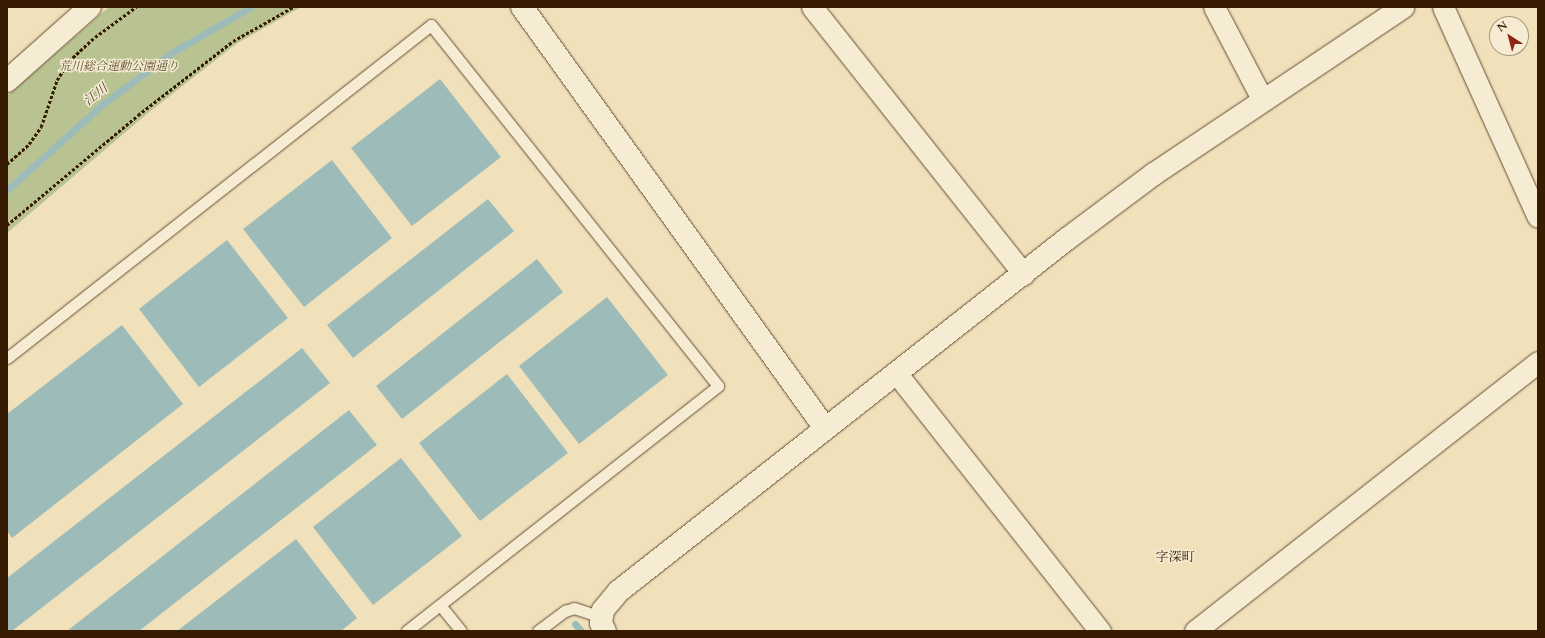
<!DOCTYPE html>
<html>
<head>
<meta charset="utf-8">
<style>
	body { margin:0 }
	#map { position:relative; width:1545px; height:638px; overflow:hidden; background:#f0e1bb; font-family:Cardo,"Noto Serif JP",serif }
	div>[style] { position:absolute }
	.green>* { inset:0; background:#b8c391 }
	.water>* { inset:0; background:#9dbcb9 }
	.stream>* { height:7px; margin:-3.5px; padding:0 3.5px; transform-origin:3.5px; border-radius:3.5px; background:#9dbcb9 }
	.path>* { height:2.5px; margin-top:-1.25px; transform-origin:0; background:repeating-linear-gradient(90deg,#381c02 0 3px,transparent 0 5px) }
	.roads { filter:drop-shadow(0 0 1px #664d30) drop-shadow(0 0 1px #664d30) }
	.service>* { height:11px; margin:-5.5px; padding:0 5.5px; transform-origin:5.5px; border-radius:5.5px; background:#f5ecd3 }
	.minor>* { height:21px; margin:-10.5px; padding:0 10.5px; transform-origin:10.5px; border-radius:10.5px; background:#f5ecd3 }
	.tertiary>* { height:22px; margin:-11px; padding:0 11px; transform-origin:11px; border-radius:11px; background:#f5ecd3 }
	span { translate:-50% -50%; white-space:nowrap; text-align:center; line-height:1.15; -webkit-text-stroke:3px #f5ecd3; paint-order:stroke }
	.park-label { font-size:12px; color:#5e4e2d; font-style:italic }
	.water-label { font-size:13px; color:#564c39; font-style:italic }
	.neighbourhood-label { font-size:13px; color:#381c02 }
	.frame { position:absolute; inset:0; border:8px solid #381c02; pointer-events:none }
	.north { position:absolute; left:1489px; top:16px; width:40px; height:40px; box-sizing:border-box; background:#f5ecd3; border:1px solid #a9997f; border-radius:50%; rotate:324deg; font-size:11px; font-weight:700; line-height:16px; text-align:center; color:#381c02 }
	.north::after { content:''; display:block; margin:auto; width:14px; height:18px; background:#8f2418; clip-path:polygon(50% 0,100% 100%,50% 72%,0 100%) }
</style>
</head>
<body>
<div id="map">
	<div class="green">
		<i style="clip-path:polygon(109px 7px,301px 7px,236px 44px,148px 113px,7px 233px,7px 96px)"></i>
	</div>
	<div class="water">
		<i style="clip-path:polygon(440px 79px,501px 157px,412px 226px,351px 148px)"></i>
		<i style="clip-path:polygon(332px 160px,392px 238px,304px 307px,243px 229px)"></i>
		<i style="clip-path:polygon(488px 199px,514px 231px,353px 358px,327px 325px)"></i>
		<i style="clip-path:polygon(227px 240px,288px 318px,199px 387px,139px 309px)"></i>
		<i style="clip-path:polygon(537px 259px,563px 292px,402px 419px,376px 386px)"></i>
		<i style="clip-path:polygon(607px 297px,668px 375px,579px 444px,519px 366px)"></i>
		<i style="clip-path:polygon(122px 325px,183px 404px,12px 538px,7px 531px,7px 414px)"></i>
		<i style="clip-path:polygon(302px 348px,330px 383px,12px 631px,7px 631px,7px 578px)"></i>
		<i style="clip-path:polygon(507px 374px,568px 453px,480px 521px,419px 443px)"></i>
		<i style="clip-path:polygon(349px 410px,377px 445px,139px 631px,67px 631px)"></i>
		<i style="clip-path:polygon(401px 458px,462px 536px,373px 605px,313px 527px)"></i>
		<i style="clip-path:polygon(296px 539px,357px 618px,341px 631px,177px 631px)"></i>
	</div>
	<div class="stream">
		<i style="left:7px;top:190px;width:129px;rotate:-41.9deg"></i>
		<i style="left:103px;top:104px;width:87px;rotate:-36.6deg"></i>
		<i style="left:173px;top:52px;width:90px;rotate:-30deg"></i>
		<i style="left:575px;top:624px;width:9px;rotate:49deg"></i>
	</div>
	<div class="path">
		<i style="left:7px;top:164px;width:30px;rotate:-42deg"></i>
		<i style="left:29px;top:144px;width:21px;rotate:-55deg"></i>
		<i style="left:41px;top:127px;width:50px;rotate:-71.2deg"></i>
		<i style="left:57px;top:80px;width:22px;rotate:-58deg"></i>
		<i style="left:69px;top:61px;width:35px;rotate:-43deg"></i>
		<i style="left:95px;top:37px;width:51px;rotate:-36.2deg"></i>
		<i style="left:7px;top:225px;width:171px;rotate:-40deg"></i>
		<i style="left:138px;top:115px;width:120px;rotate:-37.9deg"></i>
		<i style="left:233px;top:41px;width:69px;rotate:-29.5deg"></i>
	</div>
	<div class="roads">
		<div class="service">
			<i style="left:7px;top:358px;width:539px;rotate:-38.15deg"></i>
			<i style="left:431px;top:25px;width:461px;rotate:51.5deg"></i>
			<i style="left:718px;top:386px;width:396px;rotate:141.8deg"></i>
			<i style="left:440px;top:605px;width:33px;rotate:51deg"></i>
			<i style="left:538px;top:631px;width:34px;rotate:-37deg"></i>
			<i style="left:565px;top:611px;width:9px;rotate:-18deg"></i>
			<i style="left:574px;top:608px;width:28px;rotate:18deg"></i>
		</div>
		<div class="minor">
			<i style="left:812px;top:7px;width:341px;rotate:51.6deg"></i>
			<i style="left:1214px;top:7px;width:104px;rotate:62.4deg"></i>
			<i style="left:1443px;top:7px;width:230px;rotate:65.7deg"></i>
			<i style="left:897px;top:374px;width:328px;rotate:51.7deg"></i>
			<i style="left:1195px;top:631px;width:436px;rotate:-38.1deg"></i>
		</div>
		<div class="tertiary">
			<i style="left:522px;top:7px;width:519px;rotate:54.26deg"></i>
			<i style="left:7px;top:81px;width:111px;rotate:-41.7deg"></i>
			<i style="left:605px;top:631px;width:9px;rotate:-117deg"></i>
			<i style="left:601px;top:623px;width:13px;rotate:-81deg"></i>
			<i style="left:603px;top:610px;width:25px;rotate:-50deg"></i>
			<i style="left:619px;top:591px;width:570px;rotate:-38.16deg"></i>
			<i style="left:1067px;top:239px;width:109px;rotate:-36.8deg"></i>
			<i style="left:1154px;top:174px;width:300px;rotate:-33.8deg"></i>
		</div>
	</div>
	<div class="park-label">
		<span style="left:119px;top:67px">荒川総合運動公園通り</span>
	</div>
	<div class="water-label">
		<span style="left:96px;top:95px;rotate:-39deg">江川</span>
	</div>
	<div class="neighbourhood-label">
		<span style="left:1175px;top:557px">字深町</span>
	</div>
	<div class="frame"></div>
	<div class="north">N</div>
</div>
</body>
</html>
